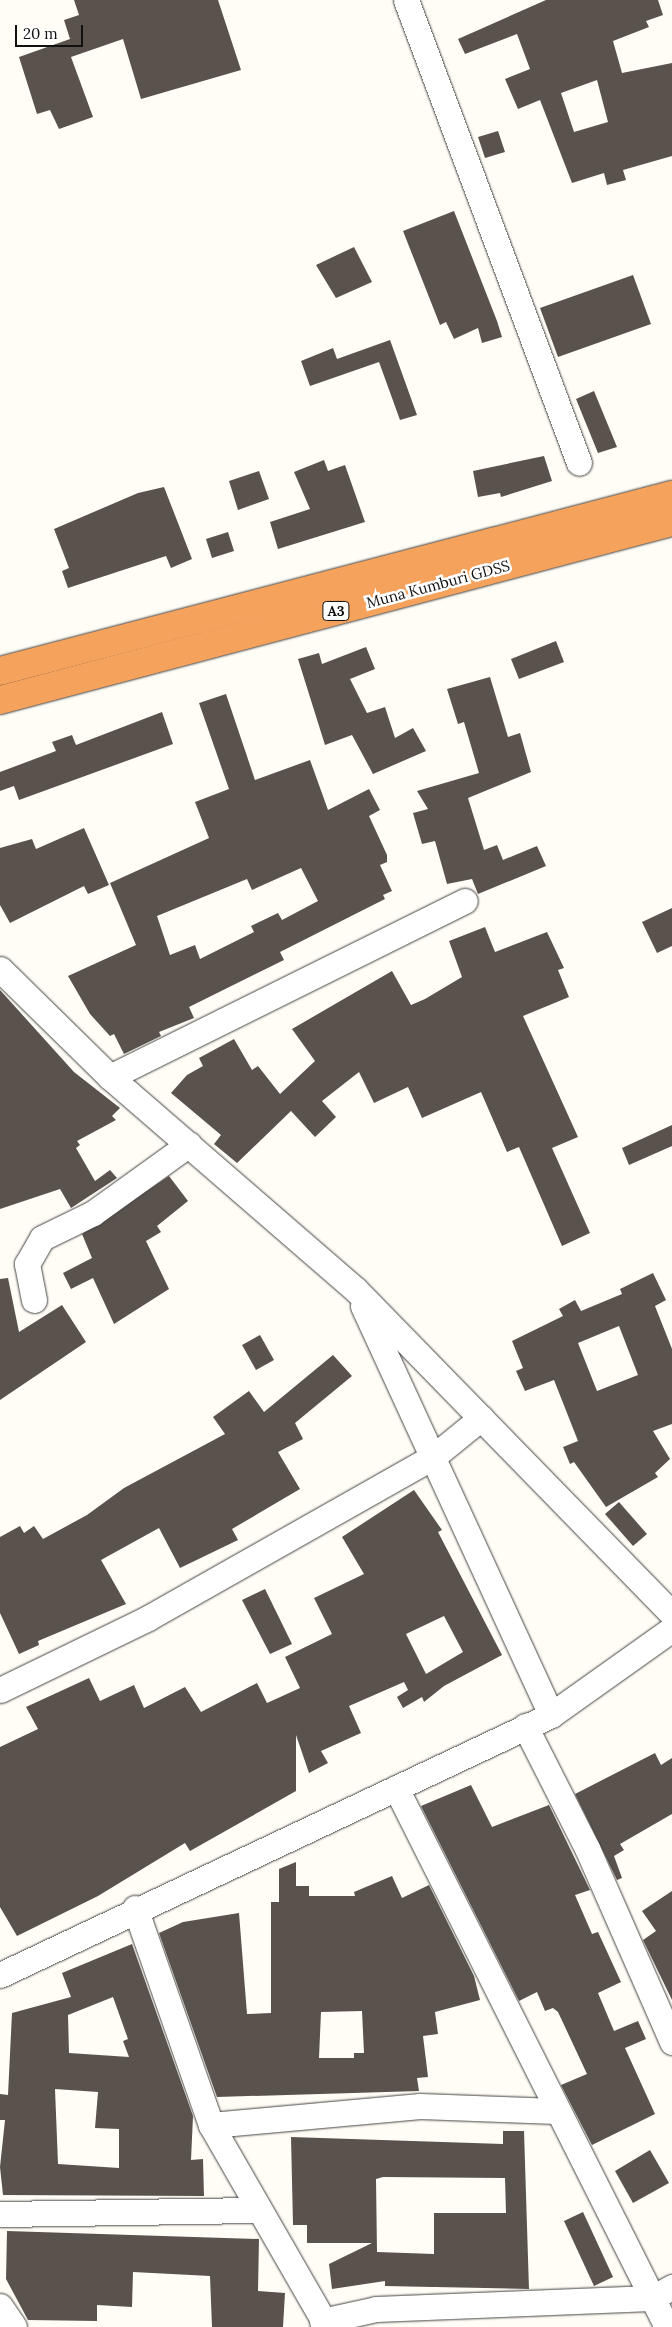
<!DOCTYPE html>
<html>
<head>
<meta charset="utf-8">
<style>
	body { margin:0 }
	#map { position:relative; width:672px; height:2327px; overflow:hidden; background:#fffdf5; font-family:Lora,serif }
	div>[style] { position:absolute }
	.building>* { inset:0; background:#5a524d }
	.roads { filter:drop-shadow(0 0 1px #444) drop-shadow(0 0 1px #444) }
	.street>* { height:25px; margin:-12.5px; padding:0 12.5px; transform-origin:12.5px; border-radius:12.5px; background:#fff }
	.highway>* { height:28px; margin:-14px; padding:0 14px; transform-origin:14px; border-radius:14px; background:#f5a25d }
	span { translate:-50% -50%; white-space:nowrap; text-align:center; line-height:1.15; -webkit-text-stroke:5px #fff; paint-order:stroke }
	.shield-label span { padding:1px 4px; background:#fff; border:1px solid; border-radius:4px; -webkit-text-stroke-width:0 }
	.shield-label { font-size:14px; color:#111; font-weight:700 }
	.street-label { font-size:15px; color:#111 }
	.scale { position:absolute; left:15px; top:25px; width:68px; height:22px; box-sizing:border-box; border:2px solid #111; border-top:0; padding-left:6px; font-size:15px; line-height:18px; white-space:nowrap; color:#111; -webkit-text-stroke:4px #fff; paint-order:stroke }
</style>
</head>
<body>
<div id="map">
	<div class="building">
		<i style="clip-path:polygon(74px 0,218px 0,241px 70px,141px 99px,123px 39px,71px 57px,93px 117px,59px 129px,50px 110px,37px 114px,19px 57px,70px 39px,64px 20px,79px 15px)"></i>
		<i style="clip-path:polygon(evenodd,546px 0,658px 0,663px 15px,646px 21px,649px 27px,613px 41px,622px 73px,672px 63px,672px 156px,623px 170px,626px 180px,607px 185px,604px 173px,572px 183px,540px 100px,518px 109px,505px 79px,530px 69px,517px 34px,465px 54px,458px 39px,546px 0,597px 80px,608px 122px,574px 132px,561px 93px,597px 80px)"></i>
		<i style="clip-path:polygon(498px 131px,505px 152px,485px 158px,478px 137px)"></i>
		<i style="clip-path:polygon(454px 211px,497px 321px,502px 337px,482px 343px,478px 328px,454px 339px,446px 322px,440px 325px,403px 231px)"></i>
		<i style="clip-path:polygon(354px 247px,372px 282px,336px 298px,316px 265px)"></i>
		<i style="clip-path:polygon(633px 275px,651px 324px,558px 357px,540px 308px)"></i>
		<i style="clip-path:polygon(390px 340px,417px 415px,400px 420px,379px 362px,310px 386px,301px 361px,333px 348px,337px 359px)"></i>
		<i style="clip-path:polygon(594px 391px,617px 447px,598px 453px,576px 399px)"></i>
		<i style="clip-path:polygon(544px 456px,552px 481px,501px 497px,500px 493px,478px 497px,473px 471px)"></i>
		<i style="clip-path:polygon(324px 460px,328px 471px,345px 465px,365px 522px,278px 549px,270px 522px,310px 509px,294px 472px)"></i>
		<i style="clip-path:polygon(259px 471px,269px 499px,238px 510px,229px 481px)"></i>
		<i style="clip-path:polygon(164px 487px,192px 559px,171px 568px,166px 556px,68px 588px,62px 571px,69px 568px,54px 529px,138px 493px)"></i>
		<i style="clip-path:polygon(228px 532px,234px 551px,212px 558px,206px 539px)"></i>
		<i style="clip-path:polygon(556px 641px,564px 662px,519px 679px,511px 659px)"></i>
		<i style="clip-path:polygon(366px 647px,375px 669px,350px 679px,367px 713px,385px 707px,395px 738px,413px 728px,426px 751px,373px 774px,352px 735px,325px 745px,298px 659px,319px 653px,322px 664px)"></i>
		<i style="clip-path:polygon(490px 677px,508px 737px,520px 733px,531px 772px,468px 798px,484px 850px,497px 845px,503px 860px,537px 846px,546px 866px,478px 894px,472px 879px,447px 884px,435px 841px,422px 844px,413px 813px,428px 809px,417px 791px,479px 773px,464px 722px,458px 724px,447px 689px)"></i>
		<i style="clip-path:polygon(evenodd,226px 694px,255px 780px,310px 760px,328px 810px,369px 789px,380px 810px,369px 816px,387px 855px,387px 862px,380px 865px,392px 891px,383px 895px,385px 899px,280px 952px,284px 960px,189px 1007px,194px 1018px,159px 1032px,161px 1036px,124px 1054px,114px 1034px,110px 1036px,90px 1014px,68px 976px,136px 945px,110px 883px,209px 838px,195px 802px,229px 789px,199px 703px,226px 694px,301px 868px,318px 901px,282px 920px,278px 913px,251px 926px,254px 932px,200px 959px,195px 945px,170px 955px,157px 916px,247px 879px,252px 890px,301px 868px)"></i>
		<i style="clip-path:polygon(162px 712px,173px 744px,19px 800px,14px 786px,0 791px,0 772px,56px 751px,52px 742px,72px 735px,76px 745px)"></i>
		<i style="clip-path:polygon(84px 828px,109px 885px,88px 894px,84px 886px,10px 923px,0 905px,0 848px,32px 839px,36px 849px)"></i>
		<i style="clip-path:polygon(672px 908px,672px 946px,657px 953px,642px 922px)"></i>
		<i style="clip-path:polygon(485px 927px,495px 952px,547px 932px,564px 968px,558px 970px,569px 997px,523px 1016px,578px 1137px,552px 1148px,590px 1233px,562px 1246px,519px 1147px,507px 1152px,481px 1092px,422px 1118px,408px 1087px,374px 1103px,359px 1072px,322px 1101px,336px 1117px,315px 1137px,291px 1111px,237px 1163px,214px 1144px,221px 1135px,171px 1093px,187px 1075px,203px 1066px,199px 1058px,234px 1039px,252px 1070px,258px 1066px,280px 1094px,315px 1061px,292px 1029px,392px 971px,411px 1005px,425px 999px,462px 977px,449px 941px)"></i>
		<i style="clip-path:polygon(0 990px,74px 1072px,120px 1108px,112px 1116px,116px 1120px,77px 1141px,80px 1145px,76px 1148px,95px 1181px,110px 1170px,117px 1178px,71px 1208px,60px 1189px,0 1209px)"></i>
		<i style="clip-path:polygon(672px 1125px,672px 1146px,629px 1165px,622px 1148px)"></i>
		<i style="clip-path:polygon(169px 1176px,188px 1201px,157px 1226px,161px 1232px,146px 1241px,169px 1289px,114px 1324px,93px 1278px,71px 1289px,63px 1273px,92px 1258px,82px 1234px)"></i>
		<i style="clip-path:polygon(evenodd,653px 1273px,666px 1300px,655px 1306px,672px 1349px,672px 1424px,653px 1431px,670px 1459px,655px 1473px,658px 1477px,606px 1507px,574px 1462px,570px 1464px,563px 1447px,578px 1441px,554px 1380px,525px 1391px,516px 1371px,523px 1368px,512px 1341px,563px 1316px,559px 1309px,575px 1300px,581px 1311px,622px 1294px,620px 1289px,653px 1273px,619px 1326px,638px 1375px,597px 1391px,578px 1343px,619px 1326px)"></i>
		<i style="clip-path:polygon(8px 1278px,19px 1332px,62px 1305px,86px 1342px,0 1400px,0 1279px)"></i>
		<i style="clip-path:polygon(260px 1335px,274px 1360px,256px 1370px,242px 1345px)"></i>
		<i style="clip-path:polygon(333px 1355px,352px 1376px,295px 1423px,303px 1439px,278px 1452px,300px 1489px,232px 1529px,238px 1540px,180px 1568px,159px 1528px,101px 1560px,126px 1604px,38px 1641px,39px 1645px,19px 1654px,0 1613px,0 1537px,20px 1526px,24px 1533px,34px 1526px,43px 1539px,87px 1515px,124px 1488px,225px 1434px,213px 1417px,249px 1391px,264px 1412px)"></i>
		<i style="clip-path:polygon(evenodd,414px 1490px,442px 1530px,438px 1532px,502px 1655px,444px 1686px,424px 1702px,422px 1697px,403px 1708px,397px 1697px,408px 1690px,404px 1682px,349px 1706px,361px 1733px,321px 1751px,328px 1763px,309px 1773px,296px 1735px,296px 1791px,190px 1851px,185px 1843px,98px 1896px,17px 1936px,0 1907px,0 1747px,38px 1729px,26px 1707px,89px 1678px,100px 1701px,134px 1685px,144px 1708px,185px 1687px,201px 1712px,257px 1683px,267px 1703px,300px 1688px,285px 1657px,332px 1634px,314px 1598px,364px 1574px,342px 1537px,414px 1490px,444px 1616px,463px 1652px,426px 1674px,406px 1634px,444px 1616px)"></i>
		<i style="clip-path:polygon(619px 1502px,647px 1534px,633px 1546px,605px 1514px)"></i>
		<i style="clip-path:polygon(265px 1589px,292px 1644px,270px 1654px,242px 1600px)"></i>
		<i style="clip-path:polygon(655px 1753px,661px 1765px,672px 1758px,672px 1814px,620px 1844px,624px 1850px,614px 1856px,622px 1878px,617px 1880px,575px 1794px)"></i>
		<i style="clip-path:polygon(471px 1785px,492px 1827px,549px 1805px,590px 1890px,575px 1895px,592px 1934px,598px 1932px,621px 1982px,598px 1993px,614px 2031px,638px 2021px,646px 2039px,625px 2048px,655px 2114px,592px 2145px,561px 2085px,587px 2074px,558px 2012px,553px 2008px,545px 2011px,537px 1992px,519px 2001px,421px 1806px)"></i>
		<i style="clip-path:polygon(evenodd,296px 1862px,296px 1886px,309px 1886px,309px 1896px,355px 1896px,354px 1892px,392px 1876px,402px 1898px,429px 1885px,474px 1976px,480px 2000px,435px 2012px,438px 2034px,423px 2036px,428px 2077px,417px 2078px,419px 2091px,217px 2097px,159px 1933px,183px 1922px,239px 1913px,247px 2014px,271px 2013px,271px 1902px,279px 1902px,279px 1869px,296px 1862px,362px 2011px,364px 2053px,354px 2053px,354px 2058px,319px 2058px,321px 2012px,362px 2011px)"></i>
		<i style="clip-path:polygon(672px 1891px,672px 2000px,643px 1940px,656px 1931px,642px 1911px)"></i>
		<i style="clip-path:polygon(evenodd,132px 1944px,193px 2116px,191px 2160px,203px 2159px,204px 2196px,3px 2195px,0 2167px,5px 2120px,0 2120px,0 2094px,8px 2095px,12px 2013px,71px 1997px,62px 1973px,132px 1944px,113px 1997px,128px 2039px,123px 2041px,129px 2057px,69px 2053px,68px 2015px,113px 1997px,132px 1944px,55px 2089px,98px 2092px,95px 2128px,119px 2129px,119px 2168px,58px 2164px,55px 2089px)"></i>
		<i style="clip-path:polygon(evenodd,503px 2131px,524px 2131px,529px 2289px,385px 2286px,385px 2281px,332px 2289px,329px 2264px,372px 2243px,307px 2243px,307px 2225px,293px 2225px,291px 2137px,503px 2144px,503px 2131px,383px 2177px,505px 2178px,506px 2213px,434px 2213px,434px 2254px,377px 2252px,376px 2179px,383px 2177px)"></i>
		<i style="clip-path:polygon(650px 2150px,669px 2183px,633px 2203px,615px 2171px)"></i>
		<i style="clip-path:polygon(583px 2212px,613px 2277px,594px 2286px,564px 2221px)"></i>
		<i style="clip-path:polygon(7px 2231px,259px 2239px,258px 2291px,285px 2293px,283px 2327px,212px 2327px,210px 2276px,133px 2272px,132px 2307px,97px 2305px,97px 2321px,28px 2320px,6px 2279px)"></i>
	</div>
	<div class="roads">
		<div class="street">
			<i style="left:406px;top:0;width:494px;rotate:69.5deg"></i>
			<i style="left:0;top:969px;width:154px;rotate:44.5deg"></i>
			<i style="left:110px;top:1077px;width:324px;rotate:40.9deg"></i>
			<i style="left:355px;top:1289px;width:454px;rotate:45.7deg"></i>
			<i style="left:110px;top:1077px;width:396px;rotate:-26.4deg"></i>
			<i style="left:34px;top:1300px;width:37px;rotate:-101deg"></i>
			<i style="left:27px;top:1264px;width:30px;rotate:-60deg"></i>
			<i style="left:42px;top:1238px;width:57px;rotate:-26.1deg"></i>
			<i style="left:93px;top:1213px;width:118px;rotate:-35.7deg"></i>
			<i style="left:363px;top:1306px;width:450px;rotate:65.3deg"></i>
			<i style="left:0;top:1690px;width:165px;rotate:-25.9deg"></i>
			<i style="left:148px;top:1618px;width:327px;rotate:-29.5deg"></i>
			<i style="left:433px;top:1457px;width:62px;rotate:-39.1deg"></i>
			<i style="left:525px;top:1726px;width:137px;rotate:63.1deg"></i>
			<i style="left:587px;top:1848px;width:212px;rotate:66.3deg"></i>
			<i style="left:396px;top:1788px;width:603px;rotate:63.31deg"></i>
			<i style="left:135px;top:1908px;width:230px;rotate:70.7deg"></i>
			<i style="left:211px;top:2125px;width:233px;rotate:60.1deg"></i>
			<i style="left:0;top:1975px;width:609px;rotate:-25.26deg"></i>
			<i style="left:551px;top:1715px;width:148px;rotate:-35.4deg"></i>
			<i style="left:211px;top:2125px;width:210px;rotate:-5.2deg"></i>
			<i style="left:420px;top:2106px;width:136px;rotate:2.1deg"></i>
			<i style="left:0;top:2214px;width:259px;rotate:-0.9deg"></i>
			<i style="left:0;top:2306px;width:25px;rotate:56deg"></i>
			<i style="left:322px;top:2321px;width:55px;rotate:-12.5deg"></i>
			<i style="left:376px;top:2309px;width:276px;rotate:-2.3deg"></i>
			<i style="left:652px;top:2298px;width:23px;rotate:-29deg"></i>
		</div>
		<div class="highway">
			<i style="left:0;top:671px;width:695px;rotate:-14.68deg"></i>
			<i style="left:0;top:700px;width:695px;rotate:-14.84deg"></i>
		</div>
	</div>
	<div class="shield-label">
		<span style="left:336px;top:611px">A3</span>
	</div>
	<div class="street-label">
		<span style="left:438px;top:584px;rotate:-15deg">Muna Kumburi GDSS</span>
	</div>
	<div class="scale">20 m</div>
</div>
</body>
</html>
